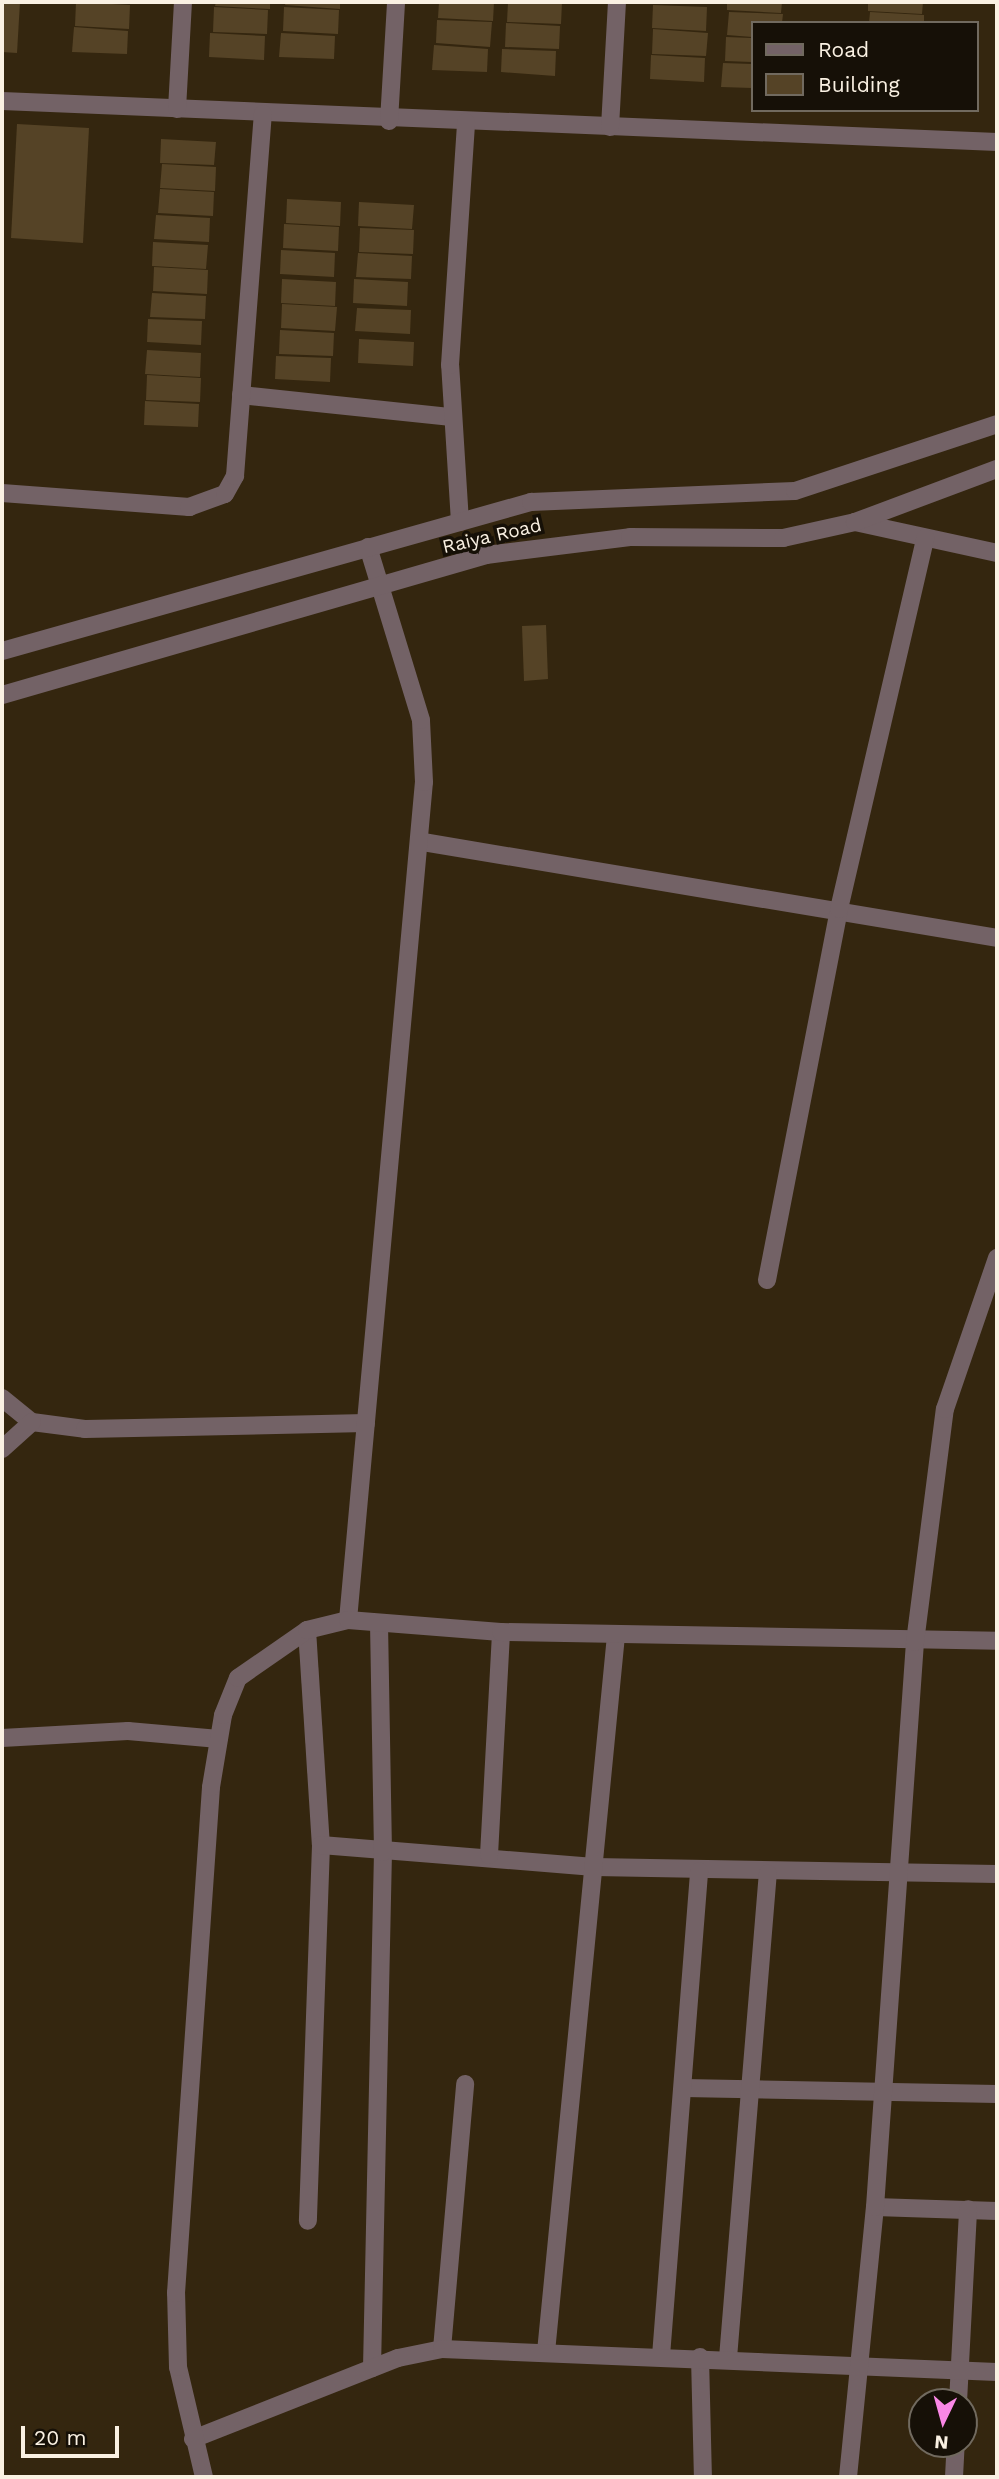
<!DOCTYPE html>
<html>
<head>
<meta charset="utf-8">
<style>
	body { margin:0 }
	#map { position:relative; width:999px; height:2479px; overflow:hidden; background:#34260f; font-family:"Work Sans",sans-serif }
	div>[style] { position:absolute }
	.building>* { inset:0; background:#554326 }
	.minor>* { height:18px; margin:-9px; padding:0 9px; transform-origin:9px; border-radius:9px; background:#736266 }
	.tertiary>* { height:18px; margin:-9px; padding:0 9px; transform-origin:9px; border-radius:9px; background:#736266 }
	span { translate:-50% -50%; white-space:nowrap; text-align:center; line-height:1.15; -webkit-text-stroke:7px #161007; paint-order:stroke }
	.street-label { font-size:19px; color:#faf1e3 }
	.frame { position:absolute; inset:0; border:4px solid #faf1e3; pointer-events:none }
	.legend { position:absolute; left:751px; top:21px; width:228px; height:91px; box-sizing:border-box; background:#161007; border:2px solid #716a5f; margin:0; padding:9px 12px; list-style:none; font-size:21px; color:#faf1e3 }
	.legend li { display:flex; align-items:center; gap:14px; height:35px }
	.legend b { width:35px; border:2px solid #716a5f }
	.north { position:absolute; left:908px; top:2388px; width:70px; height:70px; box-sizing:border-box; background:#161007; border:2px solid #716a5f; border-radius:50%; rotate:185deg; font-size:19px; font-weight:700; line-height:28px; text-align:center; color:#faf1e3 }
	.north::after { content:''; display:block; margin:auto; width:24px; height:32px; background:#fa87e6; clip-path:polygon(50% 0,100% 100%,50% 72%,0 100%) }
	.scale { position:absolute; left:21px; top:2426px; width:98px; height:32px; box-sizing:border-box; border:4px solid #faf1e3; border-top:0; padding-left:9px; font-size:21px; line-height:24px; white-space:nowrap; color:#faf1e3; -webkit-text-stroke:5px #161007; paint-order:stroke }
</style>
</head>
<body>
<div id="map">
	<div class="building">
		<i style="clip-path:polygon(2px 2px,20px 2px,17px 53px,2px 52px)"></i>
		<i style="clip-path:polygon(76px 2px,130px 5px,129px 29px,75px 26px)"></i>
		<i style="clip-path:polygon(216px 2px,270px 2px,270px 9px,215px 6px)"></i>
		<i style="clip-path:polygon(286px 2px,340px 2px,340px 9px,285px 5px)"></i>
		<i style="clip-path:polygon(439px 2px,494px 2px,493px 21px,438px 18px)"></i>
		<i style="clip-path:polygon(508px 2px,562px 2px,561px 24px,507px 22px)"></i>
		<i style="clip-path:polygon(727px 2px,782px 2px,781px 13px,727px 10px)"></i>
		<i style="clip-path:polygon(868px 2px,923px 2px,922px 14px,868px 11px)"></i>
		<i style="clip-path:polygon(653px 5px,707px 7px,706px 31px,652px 28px)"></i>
		<i style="clip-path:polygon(214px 7px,268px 10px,267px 34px,213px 32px)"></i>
		<i style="clip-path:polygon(284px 7px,339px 10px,338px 34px,283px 31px)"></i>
		<i style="clip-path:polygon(729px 12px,783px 14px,782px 23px,752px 23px,752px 37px,727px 35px)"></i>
		<i style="clip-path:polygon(870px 12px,924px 15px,924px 23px,869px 23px)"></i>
		<i style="clip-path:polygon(437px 20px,492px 22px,490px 47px,436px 43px)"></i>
		<i style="clip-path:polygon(506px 23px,560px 26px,559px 49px,505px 47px)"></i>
		<i style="clip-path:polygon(74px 27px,128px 31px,127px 54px,72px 52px)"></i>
		<i style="clip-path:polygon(653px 29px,708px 33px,706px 56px,652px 54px)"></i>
		<i style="clip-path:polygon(210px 33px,265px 36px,264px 60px,209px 57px)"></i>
		<i style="clip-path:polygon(281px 33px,335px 36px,334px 59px,279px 57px)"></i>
		<i style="clip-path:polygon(726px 37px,752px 38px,752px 62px,725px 61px)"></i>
		<i style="clip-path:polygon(434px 45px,488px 49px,487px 72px,432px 70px)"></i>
		<i style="clip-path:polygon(502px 49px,556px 51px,555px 76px,501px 72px)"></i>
		<i style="clip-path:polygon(651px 55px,705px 58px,704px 82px,650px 79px)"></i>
		<i style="clip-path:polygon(723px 63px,752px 64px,752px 88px,721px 87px)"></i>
		<i style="clip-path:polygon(17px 124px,89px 128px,83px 243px,11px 238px)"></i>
		<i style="clip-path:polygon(161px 139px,216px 142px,214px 165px,160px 163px)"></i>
		<i style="clip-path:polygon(162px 164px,216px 167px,215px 191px,160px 188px)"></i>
		<i style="clip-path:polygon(160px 189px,214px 192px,213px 216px,158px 213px)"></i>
		<i style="clip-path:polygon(287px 199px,341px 202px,340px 226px,286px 223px)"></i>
		<i style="clip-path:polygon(359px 202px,414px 205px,412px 229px,358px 226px)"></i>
		<i style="clip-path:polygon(156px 215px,210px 218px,209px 242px,154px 239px)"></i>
		<i style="clip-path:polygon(284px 224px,339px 227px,338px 251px,283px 248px)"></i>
		<i style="clip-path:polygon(360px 228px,414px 230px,413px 254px,359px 252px)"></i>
		<i style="clip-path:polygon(153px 242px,208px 245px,206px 269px,152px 266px)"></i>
		<i style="clip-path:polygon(281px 250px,335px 253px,334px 277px,280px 274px)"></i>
		<i style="clip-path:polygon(358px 253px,412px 256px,411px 279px,356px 277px)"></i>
		<i style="clip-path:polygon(154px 267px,208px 270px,207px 294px,153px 291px)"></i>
		<i style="clip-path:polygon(282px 279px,336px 282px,335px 306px,281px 303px)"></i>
		<i style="clip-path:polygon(354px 279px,408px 282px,407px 306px,353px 303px)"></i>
		<i style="clip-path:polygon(152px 293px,206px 296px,205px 319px,150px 317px)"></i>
		<i style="clip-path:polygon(282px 304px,337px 307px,335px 331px,281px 328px)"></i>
		<i style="clip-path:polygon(357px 308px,411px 310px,410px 334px,355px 331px)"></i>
		<i style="clip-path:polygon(148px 319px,202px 321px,201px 345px,147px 342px)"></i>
		<i style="clip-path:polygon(280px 330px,334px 333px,333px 356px,279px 354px)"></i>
		<i style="clip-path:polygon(359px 339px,414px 342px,413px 366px,358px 363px)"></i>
		<i style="clip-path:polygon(147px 350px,201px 353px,200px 377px,145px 374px)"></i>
		<i style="clip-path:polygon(276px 356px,331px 358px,330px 382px,275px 379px)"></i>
		<i style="clip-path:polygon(147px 375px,201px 378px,200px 402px,146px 400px)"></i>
		<i style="clip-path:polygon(145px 401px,199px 404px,198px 427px,144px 425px)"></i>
		<i style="clip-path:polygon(546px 625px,548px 679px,524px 681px,522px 626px)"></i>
	</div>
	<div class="minor">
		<i style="left:2px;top:101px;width:996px;rotate:2.36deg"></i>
		<i style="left:177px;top:109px;width:107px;rotate:-86.8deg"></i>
		<i style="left:389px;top:121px;width:119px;rotate:-86.6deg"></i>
		<i style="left:610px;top:127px;width:125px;rotate:-86.8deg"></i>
		<i style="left:241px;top:395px;width:212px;rotate:6deg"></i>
		<i style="left:2px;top:493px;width:188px;rotate:4.3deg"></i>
		<i style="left:189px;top:507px;width:38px;rotate:-20deg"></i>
		<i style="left:225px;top:494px;width:21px;rotate:-61deg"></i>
		<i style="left:235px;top:476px;width:363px;rotate:-85.6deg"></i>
		<i style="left:460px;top:522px;width:157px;rotate:-93.6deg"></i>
		<i style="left:450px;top:365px;width:243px;rotate:-86.2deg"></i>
		<i style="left:855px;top:522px;width:145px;rotate:12.3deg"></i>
		<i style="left:423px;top:842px;width:582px;rotate:9.49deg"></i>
		<i style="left:767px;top:1280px;width:378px;rotate:-79deg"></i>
		<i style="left:839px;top:909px;width:381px;rotate:-76.9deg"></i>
		<i style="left:2px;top:1398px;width:38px;rotate:39deg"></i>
		<i style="left:32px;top:1422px;width:53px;rotate:7.5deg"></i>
		<i style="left:85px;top:1429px;width:281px;rotate:-1.2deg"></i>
		<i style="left:2px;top:1449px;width:40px;rotate:-42deg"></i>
		<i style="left:348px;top:1620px;width:841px;rotate:-84.82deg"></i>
		<i style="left:424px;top:782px;width:62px;rotate:-92.8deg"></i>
		<i style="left:421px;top:720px;width:181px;rotate:-107deg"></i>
		<i style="left:307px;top:1630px;width:215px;rotate:86.3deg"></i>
		<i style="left:321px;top:1845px;width:376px;rotate:92deg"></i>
		<i style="left:2px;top:1738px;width:126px;rotate:-3.2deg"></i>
		<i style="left:128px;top:1731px;width:91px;rotate:5deg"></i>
		<i style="left:321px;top:1845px;width:274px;rotate:4.6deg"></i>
		<i style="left:594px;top:1867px;width:403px;rotate:1deg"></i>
		<i style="left:489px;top:1855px;width:223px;rotate:-86.9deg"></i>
		<i style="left:684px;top:2088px;width:313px;rotate:1.1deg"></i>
		<i style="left:875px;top:2207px;width:122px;rotate:1.9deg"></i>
		<i style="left:442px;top:2349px;width:266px;rotate:-85deg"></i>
		<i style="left:546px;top:2352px;width:720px;rotate:-84.42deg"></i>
		<i style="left:661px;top:2356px;width:486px;rotate:-85.5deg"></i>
		<i style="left:700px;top:2357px;width:120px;rotate:88.6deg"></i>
		<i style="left:728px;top:2358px;width:486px;rotate:-85.3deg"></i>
		<i style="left:372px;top:2368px;width:516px;rotate:-88.78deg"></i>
		<i style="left:383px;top:1852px;width:227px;rotate:-91deg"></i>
		<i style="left:958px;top:2402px;width:193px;rotate:-87deg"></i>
		<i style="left:193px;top:2439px;width:220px;rotate:-21.6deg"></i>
		<i style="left:398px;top:2358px;width:45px;rotate:-11.6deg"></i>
		<i style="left:442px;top:2349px;width:555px;rotate:2.37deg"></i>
		<i style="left:204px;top:2477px;width:113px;rotate:-103.3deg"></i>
		<i style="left:178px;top:2367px;width:74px;rotate:-91.5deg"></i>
		<i style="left:176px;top:2293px;width:507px;rotate:-86.04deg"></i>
		<i style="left:211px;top:1787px;width:73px;rotate:-80.5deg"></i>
		<i style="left:223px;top:1715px;width:40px;rotate:-68deg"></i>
		<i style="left:238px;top:1678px;width:84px;rotate:-34.8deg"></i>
		<i style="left:307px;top:1630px;width:42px;rotate:-13.7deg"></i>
		<i style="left:348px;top:1620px;width:153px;rotate:4.5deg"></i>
		<i style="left:501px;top:1632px;width:496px;rotate:1deg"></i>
		<i style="left:848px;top:2477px;width:271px;rotate:-84.3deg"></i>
		<i style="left:875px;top:2207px;width:566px;rotate:-85.95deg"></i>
		<i style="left:915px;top:1642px;width:235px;rotate:-82.7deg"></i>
		<i style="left:945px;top:1409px;width:160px;rotate:-71deg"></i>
		<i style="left:954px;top:2477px;width:33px;rotate:-87deg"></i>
	</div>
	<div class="tertiary">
		<i style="left:2px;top:651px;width:550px;rotate:-15.73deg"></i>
		<i style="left:531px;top:502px;width:264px;rotate:-2.4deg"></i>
		<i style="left:795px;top:491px;width:213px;rotate:-18.3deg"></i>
		<i style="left:2px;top:695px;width:504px;rotate:-16.13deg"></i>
		<i style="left:486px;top:555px;width:145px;rotate:-7.1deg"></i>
		<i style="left:630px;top:537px;width:153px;rotate:0.4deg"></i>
		<i style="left:783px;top:538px;width:74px;rotate:-12.5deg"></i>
		<i style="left:855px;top:522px;width:152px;rotate:-20.5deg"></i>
	</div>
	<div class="street-label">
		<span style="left:492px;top:536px;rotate:-13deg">Raiya Road</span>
	</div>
	<div class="frame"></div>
	<ul class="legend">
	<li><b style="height:9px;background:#736266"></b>Road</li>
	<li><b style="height:19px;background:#554326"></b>Building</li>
	</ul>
	<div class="north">N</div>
	<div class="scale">20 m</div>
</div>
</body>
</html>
